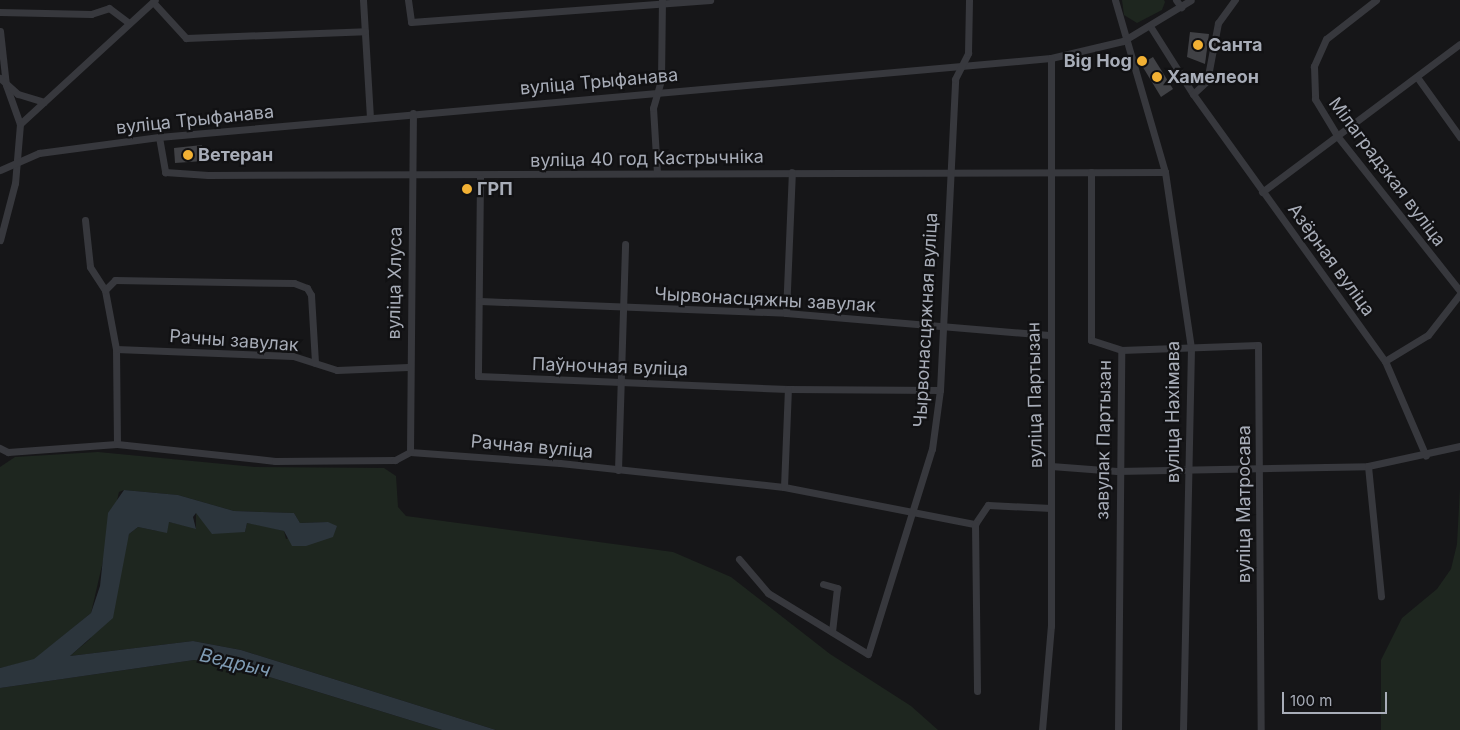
<!DOCTYPE html>
<html>
<head>
<meta charset="utf-8">
<style>
	body { margin:0 }
	#map { position:relative; width:1460px; height:730px; overflow:hidden; background:#161618; font-family:Inter,sans-serif }
	div>[style] { position:absolute }
	.green>* { inset:0; background:#1e261f }
	.water>* { inset:0; background:#2c353c }
	.building>* { inset:0; background:#404145 }
	.minor>* { height:7px; margin:-3.5px; padding:0 3.5px; transform-origin:3.5px; border-radius:3.5px; background:#37383d }
	.dots>* { width:14px; height:14px; translate:-50% -50%; box-sizing:border-box; border:2px solid #111113; border-radius:50% }
	span { translate:-50% -50%; white-space:nowrap; text-align:center; line-height:1.15; -webkit-text-stroke:4.5px #111113; paint-order:stroke }
	.poi-label { font-size:18px; color:#a8adb8; font-weight:700 }
	.left { translate:0 -50%; text-align:left }
	.right { translate:-100% -50%; text-align:right }
	.street-label { font-size:18px; color:#a8adb8 }
	.water-label { font-size:19px; color:#7f9bb3; font-style:italic }
	.scale { position:absolute; left:1282px; top:692px; width:105px; height:22px; box-sizing:border-box; border:2px solid #a8adb8; border-top:0; padding-left:6px; font-size:15px; line-height:18px; white-space:nowrap; color:#a8adb8; -webkit-text-stroke:4px #111113; paint-order:stroke }
</style>
</head>
<body>
<div id="map">
	<div class="green">
		<i style="clip-path:polygon(1122px 0,1164px 0,1165px 2px,1162px 10px,1137px 23px,1124px 15px)"></i>
		<i style="clip-path:polygon(98px 452px,255px 467px,384px 468px,396px 476px,398px 507px,406px 516px,673px 552px,731px 577px,830px 654px,911px 706px,938px 730px,496px 730px,241px 650px,193px 641px,70px 656px,90px 639px,129px 534px,138px 527px,157px 531px,169px 522px,196px 528px,196px 513px,245px 532px,247px 523px,270px 527px,284px 531px,286px 539px,328px 522px,300px 523px,294px 513px,234px 511px,178px 495px,124px 490px,119px 492px,91px 613px,34px 660px,0 668px,0 467px,15px 457px)"></i>
		<i style="clip-path:polygon(1460px 488px,1460px 730px,1381px 730px,1381px 660px,1402px 618px,1437px 589px,1451px 569px,1457px 544px)"></i>
		<i style="clip-path:polygon(194px 660px,230px 665px,442px 730px,0 730px,0 688px)"></i>
	</div>
	<div class="water">
		<i style="clip-path:polygon(124px 490px,178px 495px,234px 511px,294px 513px,300px 523px,328px 522px,337px 526px,333px 537px,306px 546px,292px 546px,284px 531px,247px 523px,245px 532px,212px 534px,196px 513px,193px 517px,196px 529px,169px 522px,167px 533px,138px 527px,129px 534px,113px 618px,70px 656px,193px 641px,241px 650px,496px 730px,442px 730px,230px 665px,194px 660px,0 688px,0 668px,34px 659px,91px 613px,100px 586px,108px 513px)"></i>
	</div>
	<div class="building">
		<i style="clip-path:polygon(1190px 32px,1209px 34px,1205px 64px,1187px 57px)"></i>
		<i style="clip-path:polygon(1153px 57px,1173px 89px,1161px 97px,1141px 64px)"></i>
		<i style="clip-path:polygon(202px 145px,203px 161px,175px 163px,174px 148px)"></i>
	</div>
	<div class="minor">
		<i style="left:363px;top:0;width:118px;rotate:86.6deg"></i>
		<i style="left:408px;top:0;width:22px;rotate:82deg"></i>
		<i style="left:411px;top:22px;width:300px;rotate:-4.2deg"></i>
		<i style="left:1115px;top:0;width:179px;rotate:73.8deg"></i>
		<i style="left:1165px;top:172px;width:178px;rotate:81.6deg"></i>
		<i style="left:1191px;top:348px;width:382px;rotate:91.2deg"></i>
		<i style="left:1176px;top:0;width:9px;rotate:54deg"></i>
		<i style="left:1376px;top:0;width:63px;rotate:142deg"></i>
		<i style="left:1326px;top:39px;width:30px;rotate:114deg"></i>
		<i style="left:1314px;top:66px;width:33px;rotate:88deg"></i>
		<i style="left:1315px;top:99px;width:44px;rotate:58.8deg"></i>
		<i style="left:1338px;top:137px;width:196px;rotate:51.6deg"></i>
		<i style="left:153px;top:2px;width:49px;rotate:47.5deg"></i>
		<i style="left:186px;top:38px;width:179px;rotate:-2.2deg"></i>
		<i style="left:0;top:12px;width:91px;rotate:1.3deg"></i>
		<i style="left:91px;top:14px;width:19px;rotate:-18deg"></i>
		<i style="left:109px;top:8px;width:25px;rotate:37deg"></i>
		<i style="left:1150px;top:26px;width:80px;rotate:57.7deg"></i>
		<i style="left:1193px;top:94px;width:329px;rotate:54.3deg"></i>
		<i style="left:1385px;top:361px;width:103px;rotate:66.7deg"></i>
		<i style="left:0;top:31px;width:54px;rotate:83.7deg"></i>
		<i style="left:6px;top:85px;width:41px;rotate:70.3deg"></i>
		<i style="left:20px;top:124px;width:59px;rotate:94.8deg"></i>
		<i style="left:15px;top:183px;width:59px;rotate:104.7deg"></i>
		<i style="left:1417px;top:77px;width:74px;rotate:54.4deg"></i>
		<i style="left:0;top:78px;width:24px;rotate:42deg"></i>
		<i style="left:18px;top:94px;width:27px;rotate:17deg"></i>
		<i style="left:1193px;top:94px;width:19px;rotate:-43deg"></i>
		<i style="left:1207px;top:81px;width:59px;rotate:-79.3deg"></i>
		<i style="left:1218px;top:23px;width:29px;rotate:-54deg"></i>
		<i style="left:20px;top:124px;width:183px;rotate:-42.6deg"></i>
		<i style="left:159px;top:137px;width:36px;rotate:80deg"></i>
		<i style="left:165px;top:172px;width:43px;rotate:4deg"></i>
		<i style="left:208px;top:175px;width:957px;rotate:-0.18deg"></i>
		<i style="left:0;top:170px;width:43px;rotate:-23.6deg"></i>
		<i style="left:39px;top:153px;width:121px;rotate:-7.6deg"></i>
		<i style="left:159px;top:137px;width:895px;rotate:-5.06deg"></i>
		<i style="left:1051px;top:58px;width:74px;rotate:-13.3deg"></i>
		<i style="left:1123px;top:41px;width:79px;rotate:-31.1deg"></i>
		<i style="left:1091px;top:172px;width:168px;rotate:90deg"></i>
		<i style="left:1091px;top:340px;width:32px;rotate:18deg"></i>
		<i style="left:1121px;top:350px;width:137px;rotate:-2.1deg"></i>
		<i style="left:1258px;top:345px;width:385px;rotate:89.6deg"></i>
		<i style="left:657px;top:173px;width:65px;rotate:-93.5deg"></i>
		<i style="left:653px;top:108px;width:29px;rotate:-74deg"></i>
		<i style="left:661px;top:80px;width:80px;rotate:-89.3deg"></i>
		<i style="left:480px;top:178px;width:198px;rotate:90.6deg"></i>
		<i style="left:478px;top:376px;width:310px;rotate:2.4deg"></i>
		<i style="left:788px;top:389px;width:152px;rotate:0.4deg"></i>
		<i style="left:1262px;top:192px;width:247px;rotate:-36.8deg"></i>
		<i style="left:85px;top:220px;width:47px;rotate:83.9deg"></i>
		<i style="left:90px;top:267px;width:27px;rotate:57deg"></i>
		<i style="left:480px;top:301px;width:306px;rotate:2.2deg"></i>
		<i style="left:786px;top:313px;width:264px;rotate:4.8deg"></i>
		<i style="left:786px;top:313px;width:141px;rotate:-87.6deg"></i>
		<i style="left:116px;top:349px;width:177px;rotate:2.3deg"></i>
		<i style="left:293px;top:356px;width:46px;rotate:17.7deg"></i>
		<i style="left:337px;top:370px;width:71px;rotate:-2.4deg"></i>
		<i style="left:1385px;top:361px;width:50px;rotate:-31.2deg"></i>
		<i style="left:1428px;top:335px;width:52px;rotate:-52deg"></i>
		<i style="left:117px;top:444px;width:95px;rotate:-90.6deg"></i>
		<i style="left:116px;top:349px;width:60px;rotate:-100.6deg"></i>
		<i style="left:105px;top:290px;width:14px;rotate:-45deg"></i>
		<i style="left:115px;top:280px;width:179px;rotate:1deg"></i>
		<i style="left:294px;top:283px;width:14px;rotate:21deg"></i>
		<i style="left:307px;top:288px;width:8px;rotate:60deg"></i>
		<i style="left:311px;top:295px;width:68px;rotate:86.6deg"></i>
		<i style="left:0;top:448px;width:9px;rotate:27deg"></i>
		<i style="left:8px;top:452px;width:109px;rotate:-4.2deg"></i>
		<i style="left:117px;top:444px;width:159px;rotate:6.1deg"></i>
		<i style="left:275px;top:461px;width:120px;rotate:-0.5deg"></i>
		<i style="left:395px;top:460px;width:17px;rotate:-28deg"></i>
		<i style="left:410px;top:452px;width:150px;rotate:4.2deg"></i>
		<i style="left:560px;top:463px;width:225px;rotate:6.1deg"></i>
		<i style="left:784px;top:487px;width:195px;rotate:11deg"></i>
		<i style="left:975px;top:524px;width:23px;rotate:-56deg"></i>
		<i style="left:988px;top:505px;width:63px;rotate:2.7deg"></i>
		<i style="left:410px;top:452px;width:339px;rotate:-89.5deg"></i>
		<i style="left:1051px;top:466px;width:66px;rotate:4.3deg"></i>
		<i style="left:1117px;top:471px;width:251px;rotate:-1.1deg"></i>
		<i style="left:1368px;top:466px;width:94px;rotate:-12.3deg"></i>
		<i style="left:1368px;top:466px;width:131px;rotate:84.3deg"></i>
		<i style="left:618px;top:470px;width:226px;rotate:-88.2deg"></i>
		<i style="left:784px;top:487px;width:98px;rotate:-87.7deg"></i>
		<i style="left:975px;top:524px;width:167px;rotate:89.3deg"></i>
		<i style="left:739px;top:559px;width:45px;rotate:49.5deg"></i>
		<i style="left:768px;top:593px;width:117px;rotate:31.4deg"></i>
		<i style="left:868px;top:654px;width:215px;rotate:-72.7deg"></i>
		<i style="left:932px;top:449px;width:60px;rotate:-82.3deg"></i>
		<i style="left:940px;top:390px;width:311px;rotate:-87.2deg"></i>
		<i style="left:955px;top:79px;width:29px;rotate:-63deg"></i>
		<i style="left:968px;top:53px;width:53px;rotate:-88.9deg"></i>
		<i style="left:823px;top:584px;width:15px;rotate:16deg"></i>
		<i style="left:837px;top:588px;width:44px;rotate:96.5deg"></i>
		<i style="left:1042px;top:730px;width:104px;rotate:-85.1deg"></i>
		<i style="left:1051px;top:626px;width:568px;rotate:-90deg"></i>
		<i style="left:1118px;top:730px;width:380px;rotate:-89.5deg"></i>
	</div>
	<div class="dots">
		<i style="left:1198px;top:45px;background:#f2b134"></i>
		<i style="left:1142px;top:61px;background:#f2b134"></i>
		<i style="left:1157px;top:77px;background:#f2b134"></i>
		<i style="left:188px;top:155px;background:#f2b134"></i>
		<i style="left:467px;top:189px;background:#f2b134"></i>
	</div>
	<div class="poi-label">
		<span class="left" style="left:1208px;top:45px">Санта</span>
		<span class="right" style="left:1132px;top:61px">Big Hog</span>
		<span class="left" style="left:1167px;top:77px">Хамелеон</span>
		<span class="left" style="left:198px;top:155px">Ветеран</span>
		<span class="left" style="left:477px;top:189px">ГРП</span>
	</div>
	<div class="street-label">
		<span style="left:599px;top:82px;rotate:-5deg">вуліца Трыфанава</span>
		<span style="left:195px;top:120px;rotate:-6deg">вуліца Трыфанава</span>
		<span style="left:647px;top:159px;rotate:-1deg">вуліца 40 год Кастрычніка</span>
		<span style="left:1387px;top:172px;rotate:53deg">Мілаградзкая вуліца</span>
		<span style="left:1331px;top:260px;rotate:54deg">Азёрная вуліца</span>
		<span style="left:395px;top:283px;rotate:-89deg">вуліца Хлуса</span>
		<span style="left:765px;top:300px;rotate:3deg">Чырвонасцяжны завулак</span>
		<span style="left:926px;top:320px;rotate:-87deg">Чырвонасцяжная вуліца</span>
		<span style="left:234px;top:341px;rotate:4deg">Рачны завулак</span>
		<span style="left:610px;top:367px;rotate:2deg">Паўночная вуліца</span>
		<span style="left:1035px;top:395px;rotate:-91deg">вуліца Партызан</span>
		<span style="left:1173px;top:412px;rotate:-90deg">вуліца Нахімава</span>
		<span style="left:1104px;top:440px;rotate:-89deg">завулак Партызан</span>
		<span style="left:532px;top:447px;rotate:5deg">Рачная вуліца</span>
		<span style="left:1244px;top:504px;rotate:-90deg">вуліца Матросава</span>
	</div>
	<div class="water-label">
		<span style="left:235px;top:663px;rotate:13deg">Ведрыч</span>
	</div>
	<div class="scale">100 m</div>
</div>
</body>
</html>
